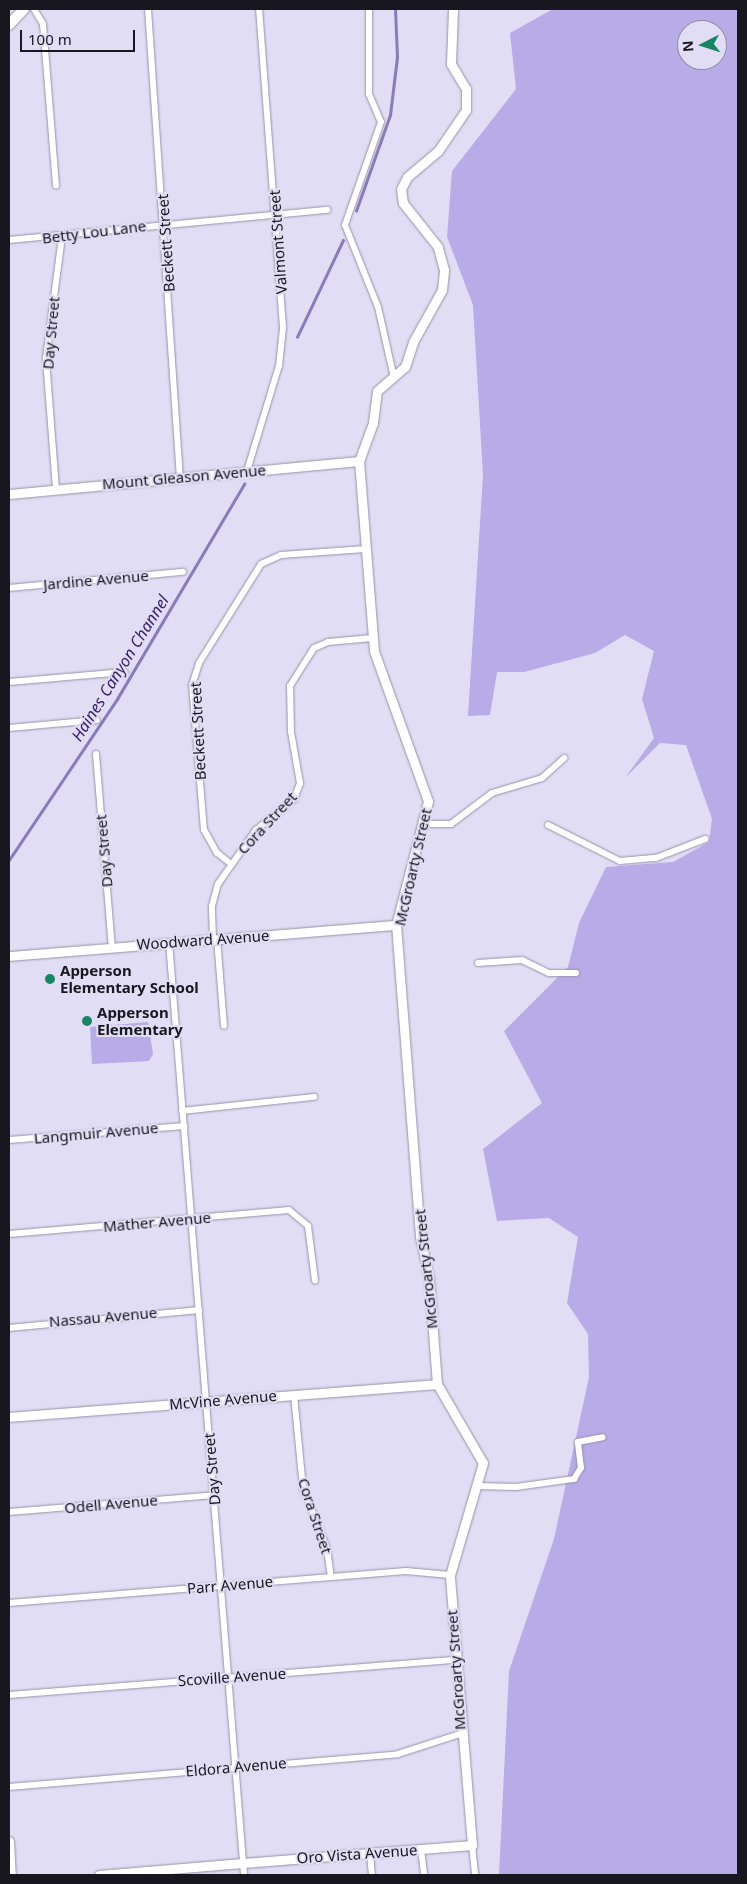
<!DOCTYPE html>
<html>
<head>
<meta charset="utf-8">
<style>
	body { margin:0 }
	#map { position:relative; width:747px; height:1884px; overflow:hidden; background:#e1ddf4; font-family:"Noto Sans",sans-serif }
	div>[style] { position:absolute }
	.green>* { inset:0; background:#b8abe8 }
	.stream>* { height:2.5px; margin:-1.25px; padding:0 1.25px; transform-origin:1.25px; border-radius:1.25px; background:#8a7bba }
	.roads { filter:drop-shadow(0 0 1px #9692a7) drop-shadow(0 0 1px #9692a7) }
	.street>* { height:6px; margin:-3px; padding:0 3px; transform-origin:3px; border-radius:3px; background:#fff }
	.secondary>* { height:9px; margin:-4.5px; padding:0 4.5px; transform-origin:4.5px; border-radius:4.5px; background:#fff }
	.primary>* { height:10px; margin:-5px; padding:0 5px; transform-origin:5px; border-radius:5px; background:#fff }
	.dots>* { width:14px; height:14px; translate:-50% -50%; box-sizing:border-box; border:2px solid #e1ddf4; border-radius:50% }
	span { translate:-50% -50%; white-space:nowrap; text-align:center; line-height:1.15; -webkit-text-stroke:4px #e1ddf4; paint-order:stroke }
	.street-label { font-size:15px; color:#18171f }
	.poi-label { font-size:15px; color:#18171f; font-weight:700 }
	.left { translate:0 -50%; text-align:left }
	.water-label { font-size:16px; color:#3a206c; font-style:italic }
	.frame { position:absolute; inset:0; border:10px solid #18171f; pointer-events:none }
	.north { position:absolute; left:677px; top:20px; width:50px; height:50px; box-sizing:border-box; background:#e1ddf4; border:1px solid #918e9f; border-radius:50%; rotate:265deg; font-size:14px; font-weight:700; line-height:20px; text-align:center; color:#18171f }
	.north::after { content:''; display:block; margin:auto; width:18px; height:22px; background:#188563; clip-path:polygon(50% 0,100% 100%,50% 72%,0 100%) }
	.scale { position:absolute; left:20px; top:30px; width:115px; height:22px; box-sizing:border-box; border:2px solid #18171f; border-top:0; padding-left:6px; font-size:15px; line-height:18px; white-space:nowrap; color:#18171f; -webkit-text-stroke:4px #e1ddf4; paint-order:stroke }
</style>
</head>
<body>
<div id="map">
	<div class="green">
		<i style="clip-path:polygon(evenodd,553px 9px,738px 9px,738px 1875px,499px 1875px,509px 1671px,554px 1539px,589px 1377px,588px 1334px,567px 1303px,578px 1237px,549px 1218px,497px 1221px,483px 1149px,542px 1103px,504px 1031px,568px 967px,579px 923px,606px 867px,673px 862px,709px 842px,712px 819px,686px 745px,660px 743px,625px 778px,654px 738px,642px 699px,654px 651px,625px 635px,595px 653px,524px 672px,497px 672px,490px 715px,468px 716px,483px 475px,473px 305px,447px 237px,452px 171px,516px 89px,510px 33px,553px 9px,687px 30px,717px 30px,717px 60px,687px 60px,687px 30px)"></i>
		<i style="clip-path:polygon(148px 1022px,153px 1054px,149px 1061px,92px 1064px,90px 1027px)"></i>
	</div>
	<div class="stream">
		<i style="left:356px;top:211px;width:102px;rotate:-70.5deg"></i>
		<i style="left:390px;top:115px;width:58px;rotate:-83.1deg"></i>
		<i style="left:397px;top:57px;width:48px;rotate:-92.4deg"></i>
		<i style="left:297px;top:337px;width:107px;rotate:-64.6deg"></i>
		<i style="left:9px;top:860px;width:194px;rotate:-56.1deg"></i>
		<i style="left:117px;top:699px;width:250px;rotate:-59.4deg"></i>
	</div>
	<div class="roads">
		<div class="street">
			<i style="left:34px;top:9px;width:17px;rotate:59deg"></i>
			<i style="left:43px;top:24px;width:162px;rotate:85.4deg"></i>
			<i style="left:148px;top:9px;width:469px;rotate:86.1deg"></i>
			<i style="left:369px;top:9px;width:85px;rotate:90deg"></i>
			<i style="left:369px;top:94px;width:30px;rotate:67deg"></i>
			<i style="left:381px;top:122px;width:109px;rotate:109.3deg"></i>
			<i style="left:345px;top:225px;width:88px;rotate:68.1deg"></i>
			<i style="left:378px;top:307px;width:73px;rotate:77.3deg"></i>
			<i style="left:9px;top:240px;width:320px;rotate:-5.4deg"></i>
			<i style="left:247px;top:471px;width:110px;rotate:-73.1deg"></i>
			<i style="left:279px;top:366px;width:39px;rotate:-84deg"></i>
			<i style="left:283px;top:327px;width:319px;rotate:-94.3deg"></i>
			<i style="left:56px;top:489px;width:131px;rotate:-94.4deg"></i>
			<i style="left:46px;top:358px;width:122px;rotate:-82.5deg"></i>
			<i style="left:9px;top:588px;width:175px;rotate:-5.3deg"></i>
			<i style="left:9px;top:682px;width:116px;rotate:-4.9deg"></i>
			<i style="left:9px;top:728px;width:88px;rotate:-5.2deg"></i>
			<i style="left:96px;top:754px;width:194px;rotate:85.3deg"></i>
			<i style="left:424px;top:824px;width:27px"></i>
			<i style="left:451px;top:824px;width:51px;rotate:-37.1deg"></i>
			<i style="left:492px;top:793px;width:52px;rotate:-16.7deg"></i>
			<i style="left:542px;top:778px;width:30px;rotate:-42deg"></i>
			<i style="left:548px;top:825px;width:80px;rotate:26.6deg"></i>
			<i style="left:620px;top:861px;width:36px;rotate:-5deg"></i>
			<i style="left:656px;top:858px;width:53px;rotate:-21.2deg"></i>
			<i style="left:230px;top:863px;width:16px;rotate:-142deg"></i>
			<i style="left:217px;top:853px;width:26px;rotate:-119deg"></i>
			<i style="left:204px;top:830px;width:145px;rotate:-94.7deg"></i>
			<i style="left:192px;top:685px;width:23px;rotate:-72deg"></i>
			<i style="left:199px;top:663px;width:117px;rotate:-57.9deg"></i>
			<i style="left:261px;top:564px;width:22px;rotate:-24deg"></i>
			<i style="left:281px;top:555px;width:84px;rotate:-4.1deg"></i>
			<i style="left:213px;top:939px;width:33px;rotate:-92deg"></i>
			<i style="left:212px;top:906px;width:23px;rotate:-75deg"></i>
			<i style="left:218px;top:884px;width:66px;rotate:-54.9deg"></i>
			<i style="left:256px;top:830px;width:49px;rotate:-39.2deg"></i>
			<i style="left:294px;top:799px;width:17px;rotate:-69deg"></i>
			<i style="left:300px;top:783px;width:52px;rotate:-100deg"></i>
			<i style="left:291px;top:732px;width:46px;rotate:-91.2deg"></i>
			<i style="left:290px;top:686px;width:45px;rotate:-57.7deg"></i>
			<i style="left:314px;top:648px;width:15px;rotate:-23deg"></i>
			<i style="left:328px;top:642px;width:44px;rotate:-5.2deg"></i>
			<i style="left:217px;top:939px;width:87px;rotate:85.4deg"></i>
			<i style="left:169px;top:942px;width:936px;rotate:85.4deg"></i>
			<i style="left:478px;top:963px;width:44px;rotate:-3.9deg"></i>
			<i style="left:522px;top:960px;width:30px;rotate:26deg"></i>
			<i style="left:549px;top:973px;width:27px"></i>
			<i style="left:182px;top:1111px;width:133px;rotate:-6.1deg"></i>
			<i style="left:9px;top:1140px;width:176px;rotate:-4.6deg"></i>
			<i style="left:9px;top:1234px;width:281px;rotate:-4.9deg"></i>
			<i style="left:289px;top:1210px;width:25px;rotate:40deg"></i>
			<i style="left:308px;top:1226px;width:55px;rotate:82.7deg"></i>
			<i style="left:9px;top:1328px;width:191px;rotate:-5.4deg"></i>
			<i style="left:294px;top:1395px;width:93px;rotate:84.5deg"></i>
			<i style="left:303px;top:1488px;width:66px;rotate:68.5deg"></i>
			<i style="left:327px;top:1549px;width:28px;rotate:82deg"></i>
			<i style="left:476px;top:1486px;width:40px;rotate:1.4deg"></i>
			<i style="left:516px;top:1487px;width:59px;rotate:-7.9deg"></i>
			<i style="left:574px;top:1479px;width:13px;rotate:-58deg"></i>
			<i style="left:581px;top:1468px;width:26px;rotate:-97deg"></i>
			<i style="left:578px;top:1442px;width:25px;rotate:-11deg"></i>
			<i style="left:9px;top:1512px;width:206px;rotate:-4.7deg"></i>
			<i style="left:9px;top:1603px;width:398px;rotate:-4.6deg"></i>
			<i style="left:406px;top:1571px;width:44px;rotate:5.2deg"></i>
			<i style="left:9px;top:1695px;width:448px;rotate:-4.5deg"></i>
			<i style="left:9px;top:1787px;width:390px;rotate:-4.8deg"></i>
			<i style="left:398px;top:1754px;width:65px;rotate:-17.9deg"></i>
			<i style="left:472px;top:1845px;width:30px;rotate:84deg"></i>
			<i style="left:421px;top:1849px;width:26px;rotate:83deg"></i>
			<i style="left:370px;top:1853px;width:22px;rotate:85deg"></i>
		</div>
		<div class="secondary">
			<i style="left:9px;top:494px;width:352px;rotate:-5.4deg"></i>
			<i style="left:9px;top:956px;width:388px;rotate:-4.6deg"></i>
			<i style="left:9px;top:1417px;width:429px;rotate:-4.4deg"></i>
			<i style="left:9px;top:1841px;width:34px;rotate:87deg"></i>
			<i style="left:243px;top:1863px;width:230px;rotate:-4.5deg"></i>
			<i style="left:472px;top:1845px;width:271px;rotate:-94.7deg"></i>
			<i style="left:450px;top:1575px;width:117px;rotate:-73.6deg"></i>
			<i style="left:483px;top:1463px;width:91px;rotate:-120.2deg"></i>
			<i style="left:437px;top:1384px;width:105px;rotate:-94.4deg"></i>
			<i style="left:429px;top:1279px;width:44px;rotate:-101.8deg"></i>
			<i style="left:420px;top:1236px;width:312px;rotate:-94.4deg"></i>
			<i style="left:396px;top:925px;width:128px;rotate:-75.5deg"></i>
			<i style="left:428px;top:801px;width:159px;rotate:-109.8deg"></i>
			<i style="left:374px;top:651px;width:191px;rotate:-94.5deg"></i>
			<i style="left:359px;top:461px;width:40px;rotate:-69.8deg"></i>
			<i style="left:373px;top:423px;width:32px;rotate:-83deg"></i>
			<i style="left:377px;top:391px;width:37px;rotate:-41deg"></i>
			<i style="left:405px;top:367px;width:26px;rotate:-72deg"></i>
			<i style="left:413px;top:342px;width:60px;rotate:-60.9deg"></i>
			<i style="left:442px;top:290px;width:20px;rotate:-84deg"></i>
			<i style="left:444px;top:270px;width:24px;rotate:-105deg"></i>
			<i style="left:438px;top:247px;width:56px;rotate:-128.5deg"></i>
			<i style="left:403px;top:203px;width:14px;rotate:-98deg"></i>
			<i style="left:401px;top:189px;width:13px;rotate:-63deg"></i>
			<i style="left:407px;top:177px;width:40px;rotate:-40deg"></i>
			<i style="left:438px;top:151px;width:50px;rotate:-55.7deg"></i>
			<i style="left:466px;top:110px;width:21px;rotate:-90deg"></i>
			<i style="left:466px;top:89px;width:29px;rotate:-121deg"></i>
			<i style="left:451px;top:64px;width:55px;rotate:-87.9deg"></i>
			<i style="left:99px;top:1875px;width:144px;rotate:-4.8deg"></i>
		</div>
		<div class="primary">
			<i style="left:9px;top:25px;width:22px;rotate:-47deg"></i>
		</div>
	</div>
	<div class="dots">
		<i style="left:50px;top:979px;background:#188563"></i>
		<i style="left:87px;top:1021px;background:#188563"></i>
	</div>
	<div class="street-label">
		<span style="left:94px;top:232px;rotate:-7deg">Betty Lou Lane</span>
		<span style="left:278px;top:242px;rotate:-94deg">Valmont Street</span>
		<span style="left:166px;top:243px;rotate:-94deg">Beckett Street</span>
		<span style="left:51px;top:333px;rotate:-85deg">Day Street</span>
		<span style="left:184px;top:477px;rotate:-5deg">Mount Gleason Avenue</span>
		<span style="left:96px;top:580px;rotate:-5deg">Jardine Avenue</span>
		<span style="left:198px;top:731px;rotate:-93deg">Beckett Street</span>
		<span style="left:267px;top:823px;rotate:-47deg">Cora Street</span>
		<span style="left:104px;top:851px;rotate:-95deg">Day Street</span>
		<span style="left:413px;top:867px;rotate:-77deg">McGroarty Street</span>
		<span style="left:203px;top:940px;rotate:-4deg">Woodward Avenue</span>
		<span style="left:96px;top:1133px;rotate:-5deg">Langmuir Avenue</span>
		<span style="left:157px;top:1222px;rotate:-5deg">Mather Avenue</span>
		<span style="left:426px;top:1269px;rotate:-96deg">McGroarty Street</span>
		<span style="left:103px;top:1317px;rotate:-5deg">Nassau Avenue</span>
		<span style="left:223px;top:1400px;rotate:-5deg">McVine Avenue</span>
		<span style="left:212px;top:1469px;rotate:-95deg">Day Street</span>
		<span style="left:111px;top:1504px;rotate:-5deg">Odell Avenue</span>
		<span style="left:315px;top:1516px;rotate:72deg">Cora Street</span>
		<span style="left:230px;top:1585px;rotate:-5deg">Parr Avenue</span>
		<span style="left:456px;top:1670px;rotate:-94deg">McGroarty Street</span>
		<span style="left:232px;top:1677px;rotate:-4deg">Scoville Avenue</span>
		<span style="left:236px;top:1767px;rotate:-5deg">Eldora Avenue</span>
		<span style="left:357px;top:1854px;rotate:-4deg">Oro Vista Avenue</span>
	</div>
	<div class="poi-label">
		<span class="left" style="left:60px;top:979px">Apperson<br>Elementary School</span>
		<span class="left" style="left:97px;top:1021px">Apperson<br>Elementary</span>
	</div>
	<div class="water-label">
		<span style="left:120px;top:668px;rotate:-58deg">Haines Canyon Channel</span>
	</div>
	<div class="frame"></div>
	<div class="north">N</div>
	<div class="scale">100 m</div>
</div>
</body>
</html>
